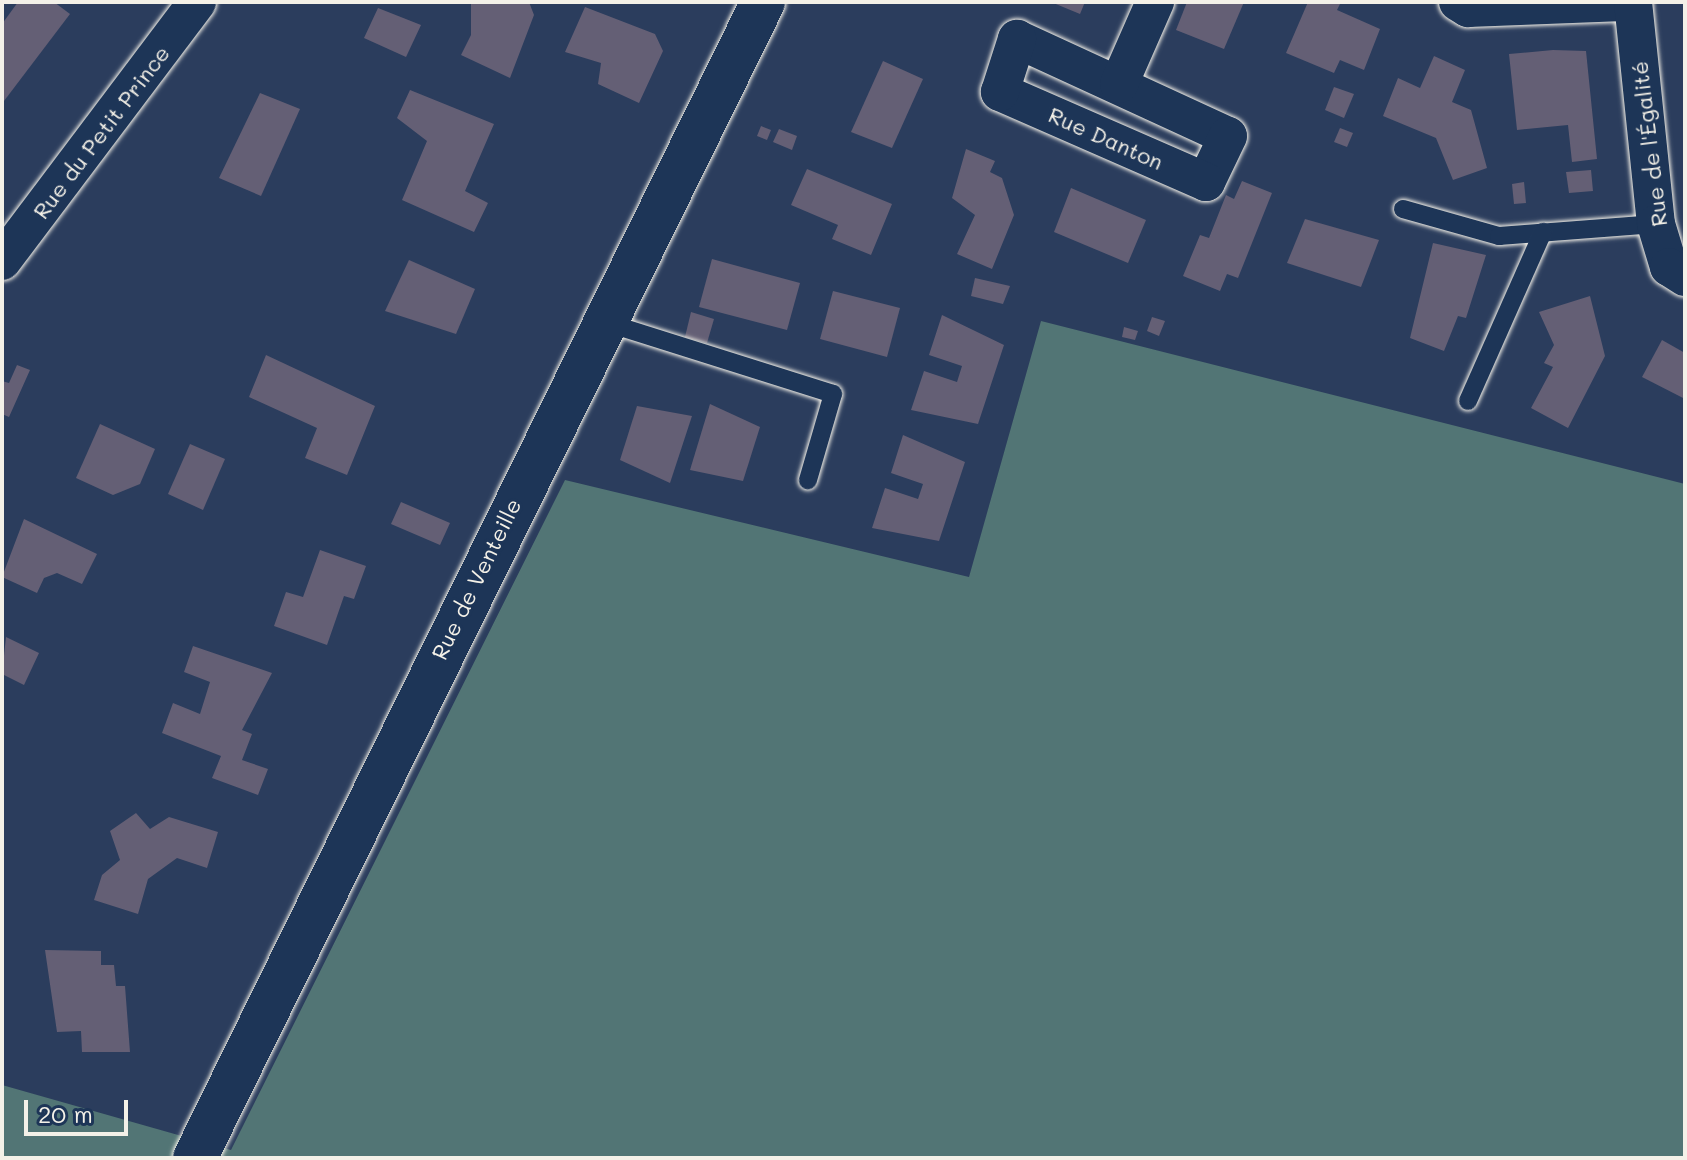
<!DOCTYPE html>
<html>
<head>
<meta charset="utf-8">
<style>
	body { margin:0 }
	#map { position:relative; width:1687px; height:1160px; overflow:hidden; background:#2b3d5d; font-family:Mali,sans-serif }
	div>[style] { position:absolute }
	.green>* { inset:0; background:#527575 }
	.building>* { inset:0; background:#645f75 }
	.roads { filter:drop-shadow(0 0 2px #f4f1e8) drop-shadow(0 0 2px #f4f1e8) }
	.lane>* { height:18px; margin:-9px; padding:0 9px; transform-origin:9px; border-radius:9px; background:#1d3557 }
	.street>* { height:38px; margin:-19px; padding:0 19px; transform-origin:19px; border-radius:19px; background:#1d3557 }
	.secondary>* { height:44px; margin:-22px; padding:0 22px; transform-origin:22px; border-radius:22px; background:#1d3557 }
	span { translate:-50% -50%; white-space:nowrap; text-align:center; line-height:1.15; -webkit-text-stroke:6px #1d3557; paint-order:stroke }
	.street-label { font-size:22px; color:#f4f1e8 }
	.frame { position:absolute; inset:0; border:4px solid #f4f1e8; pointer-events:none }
	.scale { position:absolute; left:24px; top:1100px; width:104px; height:36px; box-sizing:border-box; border:4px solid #f4f1e8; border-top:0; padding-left:10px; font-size:24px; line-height:28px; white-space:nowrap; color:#f4f1e8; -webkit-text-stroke:6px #1d3557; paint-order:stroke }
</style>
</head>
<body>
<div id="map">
	<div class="green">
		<i style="clip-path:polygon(1041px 321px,1685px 484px,1685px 1158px,2px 1158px,2px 1085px,231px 1150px,565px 480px,969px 577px)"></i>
	</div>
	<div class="building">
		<i style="clip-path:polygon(18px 2px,54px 2px,70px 14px,4px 101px,2px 24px)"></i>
		<i style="clip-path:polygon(471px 2px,529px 2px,534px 15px,510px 78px,461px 55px,471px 35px)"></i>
		<i style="clip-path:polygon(1051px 2px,1085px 2px,1080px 14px)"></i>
		<i style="clip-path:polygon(1187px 2px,1244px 2px,1224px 49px,1176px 30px)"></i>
		<i style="clip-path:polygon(1308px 2px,1341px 2px,1337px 10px,1380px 29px,1364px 70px,1340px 60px,1334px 73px,1286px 53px)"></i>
		<i style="clip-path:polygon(585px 7px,655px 34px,663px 51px,639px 103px,598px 84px,601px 63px,565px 52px)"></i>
		<i style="clip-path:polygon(378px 8px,421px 25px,406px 57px,364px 38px)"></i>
		<i style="clip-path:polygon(1553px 50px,1586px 51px,1597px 159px,1572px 162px,1568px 125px,1517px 130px,1509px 54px)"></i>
		<i style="clip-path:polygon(1434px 56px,1465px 70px,1452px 102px,1471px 110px,1487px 168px,1453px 180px,1436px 138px,1383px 116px,1398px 78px,1420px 88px)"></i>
		<i style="clip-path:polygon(883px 61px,923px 79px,892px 148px,851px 132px)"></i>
		<i style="clip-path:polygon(1334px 87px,1354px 94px,1344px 118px,1325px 110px)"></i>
		<i style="clip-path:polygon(410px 90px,494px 124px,465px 191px,488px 203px,474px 232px,402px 200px,427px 141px,397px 118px)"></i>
		<i style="clip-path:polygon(260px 93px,300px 109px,261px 196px,219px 178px)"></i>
		<i style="clip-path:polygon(761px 126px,771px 130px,767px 140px,757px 136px)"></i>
		<i style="clip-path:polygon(1340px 128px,1353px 133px,1347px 147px,1334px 142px)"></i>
		<i style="clip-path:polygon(779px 129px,797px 136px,792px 150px,773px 142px)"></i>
		<i style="clip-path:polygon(966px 149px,995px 161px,990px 172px,1002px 178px,1014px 215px,992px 269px,957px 254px,975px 215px,952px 198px)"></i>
		<i style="clip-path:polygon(807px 169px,892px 204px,871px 255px,832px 239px,838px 225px,791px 205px)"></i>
		<i style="clip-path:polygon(1591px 170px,1593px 191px,1569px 193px,1566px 172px)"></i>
		<i style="clip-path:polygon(1242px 181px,1272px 193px,1238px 278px,1227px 274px,1220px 291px,1183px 276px,1200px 235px,1209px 238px,1226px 195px,1234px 199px)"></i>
		<i style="clip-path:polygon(1524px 182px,1526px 203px,1514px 204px,1512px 184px)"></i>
		<i style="clip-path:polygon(1071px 188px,1146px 220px,1128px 263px,1054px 232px)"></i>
		<i style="clip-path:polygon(1305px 219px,1379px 240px,1361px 287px,1287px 263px)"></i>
		<i style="clip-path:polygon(1433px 243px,1486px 255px,1466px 318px,1458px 316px,1444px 351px,1410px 338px)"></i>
		<i style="clip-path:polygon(712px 259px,800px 283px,787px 330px,699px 307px)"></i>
		<i style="clip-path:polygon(409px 260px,475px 289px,456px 334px,385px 311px)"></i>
		<i style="clip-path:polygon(975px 278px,1010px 286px,1003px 304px,971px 296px)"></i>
		<i style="clip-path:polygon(833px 291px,900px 308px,887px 357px,820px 339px)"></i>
		<i style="clip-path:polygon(1590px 296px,1605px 356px,1568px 428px,1531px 408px,1553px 367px,1544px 363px,1554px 345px,1539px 312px)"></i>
		<i style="clip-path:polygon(691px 312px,714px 319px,707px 343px,685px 337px)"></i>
		<i style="clip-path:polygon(942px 315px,1004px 345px,978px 424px,911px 410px,924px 371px,957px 382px,962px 366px,929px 355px)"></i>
		<i style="clip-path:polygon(1152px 317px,1165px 321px,1159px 336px,1147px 331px)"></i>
		<i style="clip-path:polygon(1124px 327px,1138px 331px,1135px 340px,1122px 337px)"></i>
		<i style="clip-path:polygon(1662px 340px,1685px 353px,1685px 399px,1642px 377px)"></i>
		<i style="clip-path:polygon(266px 355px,375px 406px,347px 475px,305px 458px,317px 428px,249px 397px)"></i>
		<i style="clip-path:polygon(17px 365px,30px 370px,9px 417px,2px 414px,2px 381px,9px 383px)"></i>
		<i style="clip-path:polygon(710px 404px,760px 427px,743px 481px,690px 470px)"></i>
		<i style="clip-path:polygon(637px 406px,692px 416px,670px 483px,620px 460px)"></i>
		<i style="clip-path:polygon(100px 424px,155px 449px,140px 484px,113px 495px,76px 478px)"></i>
		<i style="clip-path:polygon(903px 435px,965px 462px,939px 541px,872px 528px,885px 488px,918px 499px,923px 484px,891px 473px)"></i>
		<i style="clip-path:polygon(190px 444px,225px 459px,203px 510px,168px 494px)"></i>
		<i style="clip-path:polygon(401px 502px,450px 523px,440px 545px,391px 524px)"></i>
		<i style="clip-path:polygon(24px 519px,97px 554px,82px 584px,57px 573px,44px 578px,37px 593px,2px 577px)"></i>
		<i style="clip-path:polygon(320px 550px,366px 566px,354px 599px,344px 596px,327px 645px,274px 626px,286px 592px,303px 597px)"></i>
		<i style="clip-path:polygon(6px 637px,39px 653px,24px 685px,2px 674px)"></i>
		<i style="clip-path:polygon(193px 646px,272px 673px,242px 730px,252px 734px,242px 760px,268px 769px,258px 795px,212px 778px,221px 756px,162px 733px,173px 703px,200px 714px,210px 682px,184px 672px)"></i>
		<i style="clip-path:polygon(136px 813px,150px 829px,169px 817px,218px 832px,207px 868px,177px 858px,148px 879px,138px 914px,94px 900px,102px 875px,120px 860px,110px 831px)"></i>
		<i style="clip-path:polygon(45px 950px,101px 951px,101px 965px,114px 965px,116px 986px,125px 986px,130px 1052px,82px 1052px,81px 1031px,57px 1032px)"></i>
	</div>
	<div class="roads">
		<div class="lane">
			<i style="left:1403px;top:209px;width:100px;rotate:15.7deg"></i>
			<i style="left:1499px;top:236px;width:157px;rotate:-4.4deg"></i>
			<i style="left:605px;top:322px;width:239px;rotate:17.5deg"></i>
			<i style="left:833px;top:394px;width:90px;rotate:106.2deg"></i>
			<i style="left:1468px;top:401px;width:185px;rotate:-66.1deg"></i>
		</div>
		<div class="street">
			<i style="left:1458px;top:2px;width:12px;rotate:31deg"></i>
			<i style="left:1468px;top:8px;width:156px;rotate:-2.2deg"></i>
			<i style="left:1633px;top:2px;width:223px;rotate:84.1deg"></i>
			<i style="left:1656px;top:224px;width:45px;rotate:73.2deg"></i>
			<i style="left:1669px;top:267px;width:19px;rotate:32deg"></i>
			<i style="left:1017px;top:39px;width:232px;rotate:24.7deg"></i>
			<i style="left:1228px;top:136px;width:51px;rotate:115.6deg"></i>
			<i style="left:1206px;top:182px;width:225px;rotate:-156.4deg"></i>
			<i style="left:1000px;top:92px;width:56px;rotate:-72.2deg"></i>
			<i style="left:1119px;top:84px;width:90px;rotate:-66.3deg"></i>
			<i style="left:2px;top:261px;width:324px;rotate:-53deg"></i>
		</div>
		<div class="secondary">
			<i style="left:195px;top:1158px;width:1288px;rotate:-63.83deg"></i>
		</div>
	</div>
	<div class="street-label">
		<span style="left:101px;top:132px;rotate:-53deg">Rue du Petit Prince</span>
		<span style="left:1106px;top:138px;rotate:24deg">Rue Danton</span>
		<span style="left:1649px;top:144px;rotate:-97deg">Rue de l'Égalité</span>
		<span style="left:476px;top:579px;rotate:-64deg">Rue de Venteille</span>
	</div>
	<div class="frame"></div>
	<div class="scale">20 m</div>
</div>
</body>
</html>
